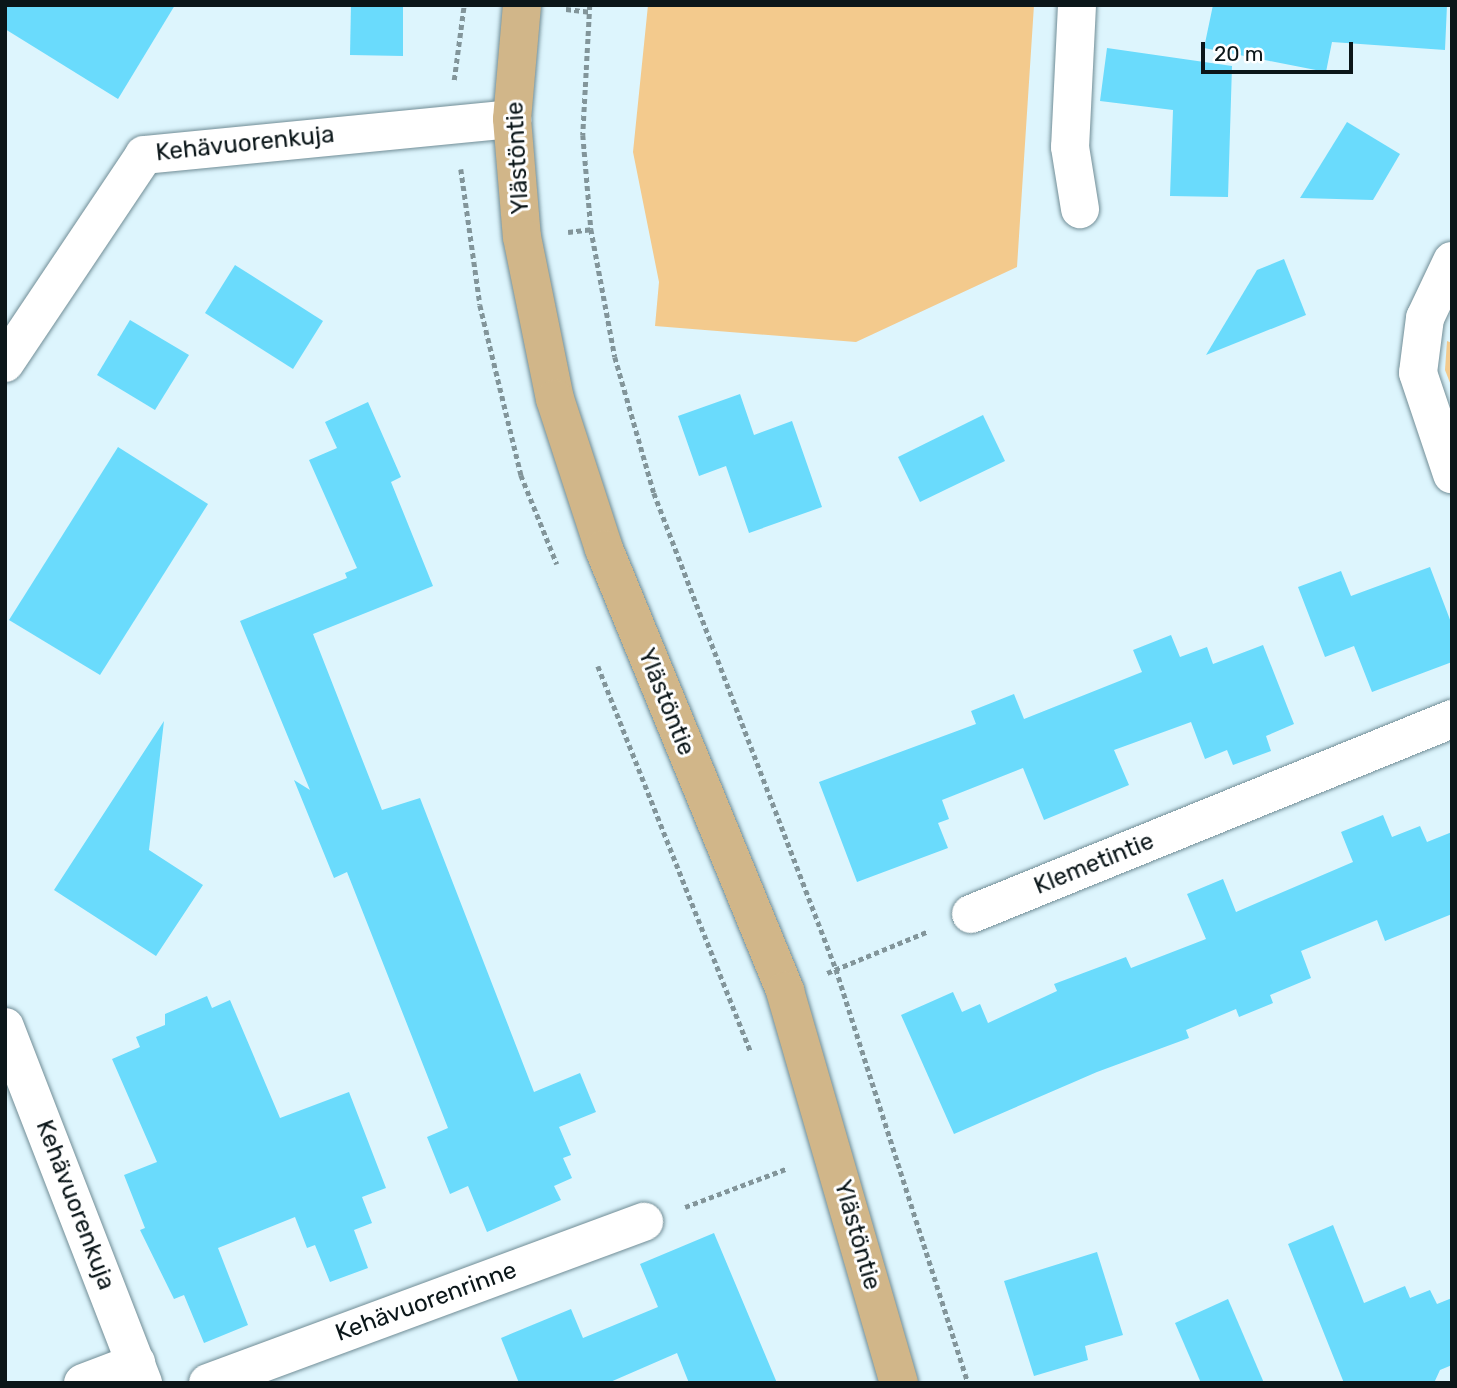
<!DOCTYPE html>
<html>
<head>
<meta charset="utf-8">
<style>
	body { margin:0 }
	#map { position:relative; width:1457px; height:1388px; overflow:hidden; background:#ddf5fd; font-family:Rubik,sans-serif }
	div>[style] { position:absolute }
	.green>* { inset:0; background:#f3ca8d }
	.building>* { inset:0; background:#6adbfc }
	.path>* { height:4.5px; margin-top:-2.25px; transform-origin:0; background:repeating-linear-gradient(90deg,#82959a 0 5px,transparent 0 8.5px) }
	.roads { filter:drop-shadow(0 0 2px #718d96) drop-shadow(0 0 2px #718d96) }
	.minor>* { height:38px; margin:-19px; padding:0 19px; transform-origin:19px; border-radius:19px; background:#fff }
	.major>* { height:38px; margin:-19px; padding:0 19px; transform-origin:19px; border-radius:19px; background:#d1b689 }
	span { translate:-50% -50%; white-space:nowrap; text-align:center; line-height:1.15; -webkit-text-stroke:6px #fff; paint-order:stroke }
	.street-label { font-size:24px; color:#0b1619 }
	.frame { position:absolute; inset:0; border:7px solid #0b1619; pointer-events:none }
	.scale { position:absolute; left:1201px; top:42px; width:152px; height:32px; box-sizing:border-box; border:4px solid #0b1619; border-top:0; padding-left:9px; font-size:21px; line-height:24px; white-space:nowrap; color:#0b1619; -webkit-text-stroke:5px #fff; paint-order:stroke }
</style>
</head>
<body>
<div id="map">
	<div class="green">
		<i style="clip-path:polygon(648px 5px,1034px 5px,1017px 267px,856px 342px,655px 326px,659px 282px,633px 152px)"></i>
		<i style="clip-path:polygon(1447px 341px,1452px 343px,1452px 388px,1445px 370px)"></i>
	</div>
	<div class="building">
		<i style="clip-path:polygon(5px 5px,175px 5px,118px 99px,5px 29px)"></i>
		<i style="clip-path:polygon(351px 5px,403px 5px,403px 56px,350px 55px)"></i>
		<i style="clip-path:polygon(1213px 5px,1447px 5px,1445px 50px,1332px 42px,1326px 72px,1204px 48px)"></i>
		<i style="clip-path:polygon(1107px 48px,1232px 66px,1228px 197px,1170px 196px,1173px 110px,1100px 101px)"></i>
		<i style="clip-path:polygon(1347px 122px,1400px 154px,1373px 200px,1300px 198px)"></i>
		<i style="clip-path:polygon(1284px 259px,1306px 315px,1206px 355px,1257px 270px)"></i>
		<i style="clip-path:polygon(235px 265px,323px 321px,293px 369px,205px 313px)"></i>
		<i style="clip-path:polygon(130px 320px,189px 355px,155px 410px,97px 375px)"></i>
		<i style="clip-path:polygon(740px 394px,754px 435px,792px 421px,822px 507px,749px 533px,726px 466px,699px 476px,678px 416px)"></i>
		<i style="clip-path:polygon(368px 402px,401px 477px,391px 482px,433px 586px,313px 634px,382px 810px,420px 798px,534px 1092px,580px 1073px,596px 1112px,559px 1127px,571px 1155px,563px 1158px,572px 1178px,554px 1186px,561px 1200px,487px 1232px,468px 1186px,450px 1194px,427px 1137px,448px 1128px,347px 872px,334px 878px,294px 780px,310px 790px,240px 621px,347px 578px,345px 573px,357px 568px,309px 460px,337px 448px,325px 422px)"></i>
		<i style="clip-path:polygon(983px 415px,1005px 461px,920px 502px,898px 457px)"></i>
		<i style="clip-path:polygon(118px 447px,208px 504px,100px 675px,9px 620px)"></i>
		<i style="clip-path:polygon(1430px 567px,1452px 625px,1452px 662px,1372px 692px,1354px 646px,1325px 657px,1298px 587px,1341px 571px,1351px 596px)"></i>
		<i style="clip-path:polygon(1171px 635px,1180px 657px,1207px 647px,1213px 664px,1263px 645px,1294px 724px,1266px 736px,1271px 751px,1233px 765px,1227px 750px,1205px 759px,1191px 722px,1114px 750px,1129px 785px,1044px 820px,1023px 768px,942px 800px,949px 819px,938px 823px,948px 848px,857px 882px,819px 782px,976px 724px,971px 711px,1014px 694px,1024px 719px,1142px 672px,1133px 650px)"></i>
		<i style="clip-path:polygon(164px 721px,149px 850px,203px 885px,156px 956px,54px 890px)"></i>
		<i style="clip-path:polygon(1383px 815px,1392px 837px,1420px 826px,1427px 842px,1452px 832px,1452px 914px,1385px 941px,1377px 920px,1301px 951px,1311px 978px,1270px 995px,1273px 1003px,1239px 1017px,1236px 1009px,1186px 1030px,1189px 1038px,1097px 1072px,954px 1134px,901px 1015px,953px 992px,962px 1012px,980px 1004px,988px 1023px,1057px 991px,1054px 984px,1126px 957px,1131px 968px,1206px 939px,1187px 894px,1223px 879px,1236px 912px,1353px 862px,1341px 832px)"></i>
		<i style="clip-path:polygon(207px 996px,212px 1008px,230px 1000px,280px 1118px,349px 1092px,386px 1188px,362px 1197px,372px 1223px,354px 1230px,368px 1268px,330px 1282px,315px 1245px,307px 1248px,295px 1217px,218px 1248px,248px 1325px,204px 1343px,184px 1295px,174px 1299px,140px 1230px,145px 1228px,124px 1175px,157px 1162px,112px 1059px,140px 1047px,136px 1037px,165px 1025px,165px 1014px)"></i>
		<i style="clip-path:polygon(1333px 1225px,1364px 1303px,1405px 1286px,1410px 1298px,1430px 1290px,1437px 1304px,1452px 1298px,1452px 1365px,1440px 1370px,1434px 1383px,1344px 1383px,1288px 1244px)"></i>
		<i style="clip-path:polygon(714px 1233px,777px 1383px,689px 1383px,677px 1353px,608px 1383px,519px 1383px,501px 1338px,571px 1309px,583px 1338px,658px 1307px,640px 1264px)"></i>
		<i style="clip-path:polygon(1097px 1252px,1123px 1335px,1085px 1346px,1088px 1360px,1034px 1376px,1004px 1281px)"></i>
		<i style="clip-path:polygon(1228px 1299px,1264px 1383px,1201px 1383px,1175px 1323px)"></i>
	</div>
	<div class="path">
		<i style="left:590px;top:5px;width:130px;rotate:93.1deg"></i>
		<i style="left:583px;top:135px;width:94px;rotate:85.1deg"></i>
		<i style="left:591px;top:229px;width:130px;rotate:79.4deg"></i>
		<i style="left:615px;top:357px;width:141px;rotate:74deg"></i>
		<i style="left:654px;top:493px;width:510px;rotate:69.08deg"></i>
		<i style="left:836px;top:969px;width:435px;rotate:72.3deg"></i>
		<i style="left:566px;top:9px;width:23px;rotate:7deg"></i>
		<i style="left:454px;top:80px;width:76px;rotate:-82.4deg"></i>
		<i style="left:461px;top:169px;width:137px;rotate:82deg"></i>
		<i style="left:480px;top:305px;width:175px;rotate:76.4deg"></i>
		<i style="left:521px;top:475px;width:96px;rotate:68deg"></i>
		<i style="left:568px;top:232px;width:23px;rotate:-7deg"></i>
		<i style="left:598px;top:666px;width:415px;rotate:68.4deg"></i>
		<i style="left:827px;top:973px;width:110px;rotate:-22.4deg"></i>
		<i style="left:685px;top:1207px;width:110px;rotate:-20.7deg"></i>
	</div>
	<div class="roads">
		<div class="minor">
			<i style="left:1077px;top:5px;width:142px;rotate:92.8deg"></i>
			<i style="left:1070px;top:147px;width:63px;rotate:80.8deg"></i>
			<i style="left:1452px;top:261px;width:63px;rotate:115.3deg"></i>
			<i style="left:1425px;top:318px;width:55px;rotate:97.3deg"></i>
			<i style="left:1418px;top:373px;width:107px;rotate:71.4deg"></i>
			<i style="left:5px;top:363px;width:250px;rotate:-56.2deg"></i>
			<i style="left:144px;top:155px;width:370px;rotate:-5.6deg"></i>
			<i style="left:971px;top:914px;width:519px;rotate:-22.07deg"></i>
			<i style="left:5px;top:1027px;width:382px;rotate:68.8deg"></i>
			<i style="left:83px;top:1383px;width:57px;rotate:-20.7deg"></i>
			<i style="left:208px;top:1383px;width:465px;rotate:-20.3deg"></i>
		</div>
		<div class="major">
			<i style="left:522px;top:5px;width:114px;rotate:95deg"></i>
			<i style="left:512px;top:119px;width:118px;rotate:85.2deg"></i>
			<i style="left:522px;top:237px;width:165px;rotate:78.5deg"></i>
			<i style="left:555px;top:399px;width:158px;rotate:71.9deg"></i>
			<i style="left:604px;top:549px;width:478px;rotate:67.7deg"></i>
			<i style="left:785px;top:991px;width:408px;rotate:73.8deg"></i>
		</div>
	</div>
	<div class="street-label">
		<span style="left:245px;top:144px;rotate:-6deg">Kehävuorenkuja</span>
		<span style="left:518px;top:158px;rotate:-93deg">Ylästöntie</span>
		<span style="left:666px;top:702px;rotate:68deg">Ylästöntie</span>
		<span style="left:1094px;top:864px;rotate:-22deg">Klemetintie</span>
		<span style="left:75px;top:1205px;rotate:69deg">Kehävuorenkuja</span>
		<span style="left:857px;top:1235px;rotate:74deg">Ylästöntie</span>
		<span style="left:426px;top:1302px;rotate:-20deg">Kehävuorenrinne</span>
	</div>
	<div class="frame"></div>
	<div class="scale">20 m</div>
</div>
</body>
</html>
